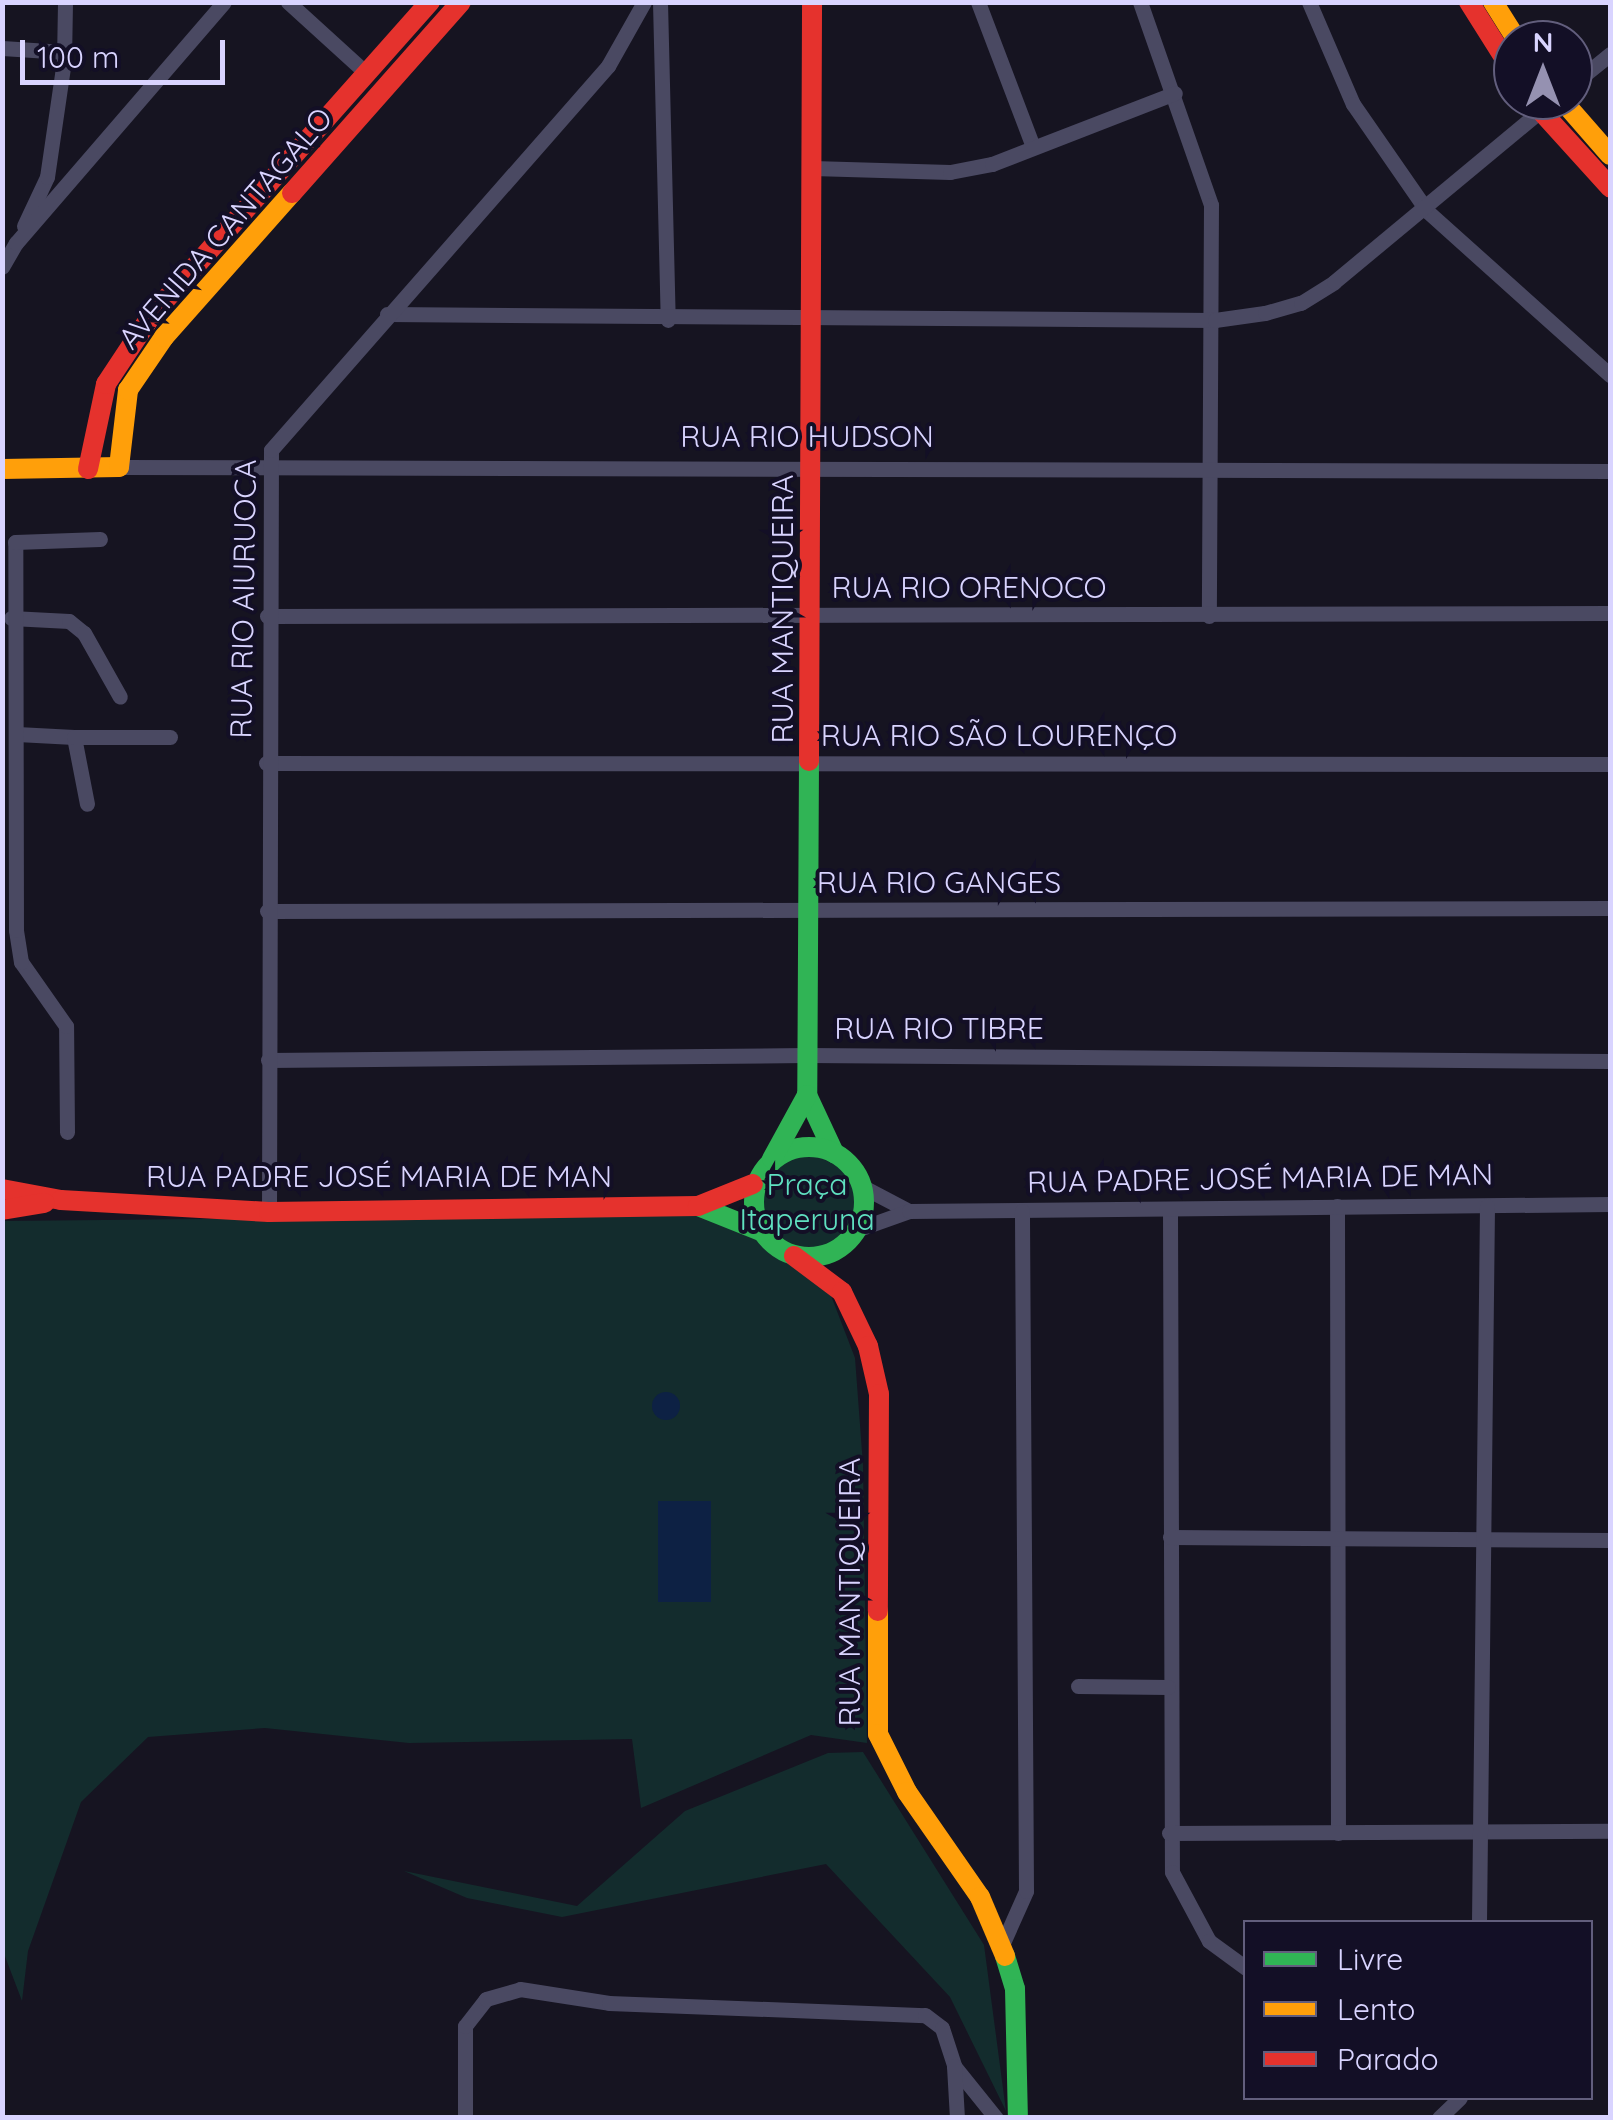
<!DOCTYPE html>
<html>
<head>
<meta charset="utf-8">
<style>
	body { margin:0 }
	#map { position:relative; width:1613px; height:2120px; overflow:hidden; background:#161421; font-family:Quicksand,sans-serif }
	div>[style] { position:absolute }
	.green>* { inset:0; background:#132c2d }
	.round { border-radius:50% }
	.water>* { inset:0; background:#0d2144 }
	.street>* { height:15px; margin:-7.5px; padding:0 7.5px; transform-origin:7.5px; border-radius:7.5px; background:#4a4962 }
	.fast>* { height:20px; margin:-10px; padding:0 10px; transform-origin:10px; border-radius:10px; background:#30b455 }
	.fast>.ring { margin:-10px; padding:0; box-sizing:content-box; background:none; border:20px solid #30b455; border-radius:50% }
	.slow>* { height:20px; margin:-10px; padding:0 10px; transform-origin:10px; border-radius:10px; background:#ff9f0a }
	.jam>* { height:20px; margin:-10px; padding:0 10px; transform-origin:10px; border-radius:10px; background:#e5322d }
	span { translate:-50% -50%; white-space:nowrap; text-align:center; line-height:1.15; -webkit-text-stroke:8px #130f26; paint-order:stroke }
	.street-label { font-size:30px; color:#d9d4ff }
	.park-label { font-size:30px; color:#5fe0c0 }
	.frame { position:absolute; inset:0; border:5px solid #d9d4ff; pointer-events:none }
	.legend { position:absolute; left:1243px; top:1920px; width:350px; height:180px; box-sizing:border-box; background:#130f26; border:2px solid #625e7d; margin:0; padding:12px 18px; list-style:none; font-size:30px; color:#d9d4ff }
	.legend li { display:flex; align-items:center; gap:20px; height:50px }
	.legend b { width:50px; border:2px solid #625e7d }
	.north { position:absolute; left:1493px; top:20px; width:100px; height:100px; box-sizing:border-box; background:#130f26; border:2px solid #625e7d; border-radius:50%; rotate:0deg; font-size:28px; font-weight:700; line-height:40px; text-align:center; color:#d9d4ff }
	.north::after { content:''; display:block; margin:auto; width:35px; height:45px; background:#9591b1; clip-path:polygon(50% 0,100% 100%,50% 72%,0 100%) }
	.scale { position:absolute; left:20px; top:40px; width:205px; height:45px; box-sizing:border-box; border:5px solid #d9d4ff; border-top:0; padding-left:12px; font-size:30px; line-height:35px; white-space:nowrap; color:#d9d4ff; -webkit-text-stroke:8px #130f26; paint-order:stroke }
</style>
</head>
<body>
<div id="map">
	<div class="green">
		<i class="round" style="left:759px;top:1154px;width:96px;height:96px"></i>
		<i style="clip-path:polygon(693px 1214px,756px 1234px,830px 1293px,855px 1358px,863px 1465px,867px 1743px,811px 1735px,641px 1808px,632px 1739px,409px 1743px,265px 1728px,148px 1737px,81px 1802px,28px 1951px,22px 2001px,3px 1951px,3px 1221px)"></i>
		<i style="clip-path:polygon(863px 1752px,984px 1945px,1006px 2111px,950px 1997px,826px 1864px,562px 1917px,467px 1898px,404px 1871px,577px 1906px,685px 1811px,828px 1753px)"></i>
	</div>
	<div class="water">
		<i class="round" style="left:652px;top:1392px;width:28px;height:28px"></i>
		<i style="clip-path:polygon(658px 1501px,711px 1501px,711px 1602px,658px 1602px)"></i>
	</div>
	<div class="street">
		<i style="left:288px;top:2px;width:107px;rotate:42.3deg"></i>
		<i style="left:660px;top:2px;width:318px;rotate:88.6deg"></i>
		<i style="left:978px;top:2px;width:152px;rotate:69.2deg"></i>
		<i style="left:1140px;top:2px;width:215px;rotate:70.7deg"></i>
		<i style="left:1211px;top:205px;width:411px;rotate:90.3deg"></i>
		<i style="left:1309px;top:2px;width:111px;rotate:66.7deg"></i>
		<i style="left:1353px;top:104px;width:130px;rotate:55.3deg"></i>
		<i style="left:1427px;top:211px;width:246px;rotate:41.9deg"></i>
		<i style="left:2px;top:48px;width:62px;rotate:3.7deg"></i>
		<i style="left:1573px;top:84px;width:48px;rotate:-39deg"></i>
		<i style="left:812px;top:168px;width:138px;rotate:1.7deg"></i>
		<i style="left:950px;top:172px;width:43px;rotate:-10.8deg"></i>
		<i style="left:992px;top:164px;width:196px;rotate:-21.2deg"></i>
		<i style="left:24px;top:226px;width:54px;rotate:-64.9deg"></i>
		<i style="left:47px;top:177px;width:118px;rotate:-81.7deg"></i>
		<i style="left:64px;top:60px;width:58px;rotate:-89deg"></i>
		<i style="left:2px;top:267px;width:28px;rotate:-60deg"></i>
		<i style="left:16px;top:243px;width:318px;rotate:-49.2deg"></i>
		<i style="left:387px;top:314px;width:828px;rotate:0.42deg"></i>
		<i style="left:1215px;top:320px;width:50px;rotate:-8deg"></i>
		<i style="left:1265px;top:313px;width:37px;rotate:-16deg"></i>
		<i style="left:1301px;top:303px;width:39px;rotate:-32deg"></i>
		<i style="left:1334px;top:282px;width:285px;rotate:-39.7deg"></i>
		<i style="left:119px;top:467px;width:1491px;rotate:0.15deg"></i>
		<i style="left:267px;top:616px;width:1343px;rotate:-0.13deg"></i>
		<i style="left:11px;top:618px;width:58px;rotate:3deg"></i>
		<i style="left:69px;top:621px;width:19px;rotate:39deg"></i>
		<i style="left:84px;top:633px;width:73px;rotate:60.6deg"></i>
		<i style="left:17px;top:734px;width:57px;rotate:3deg"></i>
		<i style="left:74px;top:737px;width:68px;rotate:79deg"></i>
		<i style="left:74px;top:737px;width:96px"></i>
		<i style="left:266px;top:763px;width:1344px;rotate:0.04deg"></i>
		<i style="left:267px;top:911px;width:1343px;rotate:-0.13deg"></i>
		<i style="left:268px;top:1060px;width:538px;rotate:-0.53deg"></i>
		<i style="left:806px;top:1055px;width:804px;rotate:0.43deg"></i>
		<i style="left:67px;top:1132px;width:106px;rotate:-90.5deg"></i>
		<i style="left:66px;top:1026px;width:78px;rotate:-125.1deg"></i>
		<i style="left:21px;top:962px;width:32px;rotate:-99deg"></i>
		<i style="left:16px;top:930px;width:388px;rotate:-90.1deg"></i>
		<i style="left:15px;top:542px;width:85px;rotate:-2deg"></i>
		<i style="left:863px;top:1187px;width:52px;rotate:27.6deg"></i>
		<i style="left:1337px;top:1206px;width:627px;rotate:89.91deg"></i>
		<i style="left:1170px;top:1210px;width:662px;rotate:89.83deg"></i>
		<i style="left:1172px;top:1872px;width:78px;rotate:61.8deg"></i>
		<i style="left:1209px;top:1941px;width:46px;rotate:36.1deg"></i>
		<i style="left:269px;top:1212px;width:762px;rotate:-89.85deg"></i>
		<i style="left:271px;top:450px;width:511px;rotate:-48.73deg"></i>
		<i style="left:608px;top:66px;width:73px;rotate:-60.6deg"></i>
		<i style="left:856px;top:1230px;width:56px;rotate:-19.7deg"></i>
		<i style="left:909px;top:1211px;width:701px;rotate:-0.57deg"></i>
		<i style="left:1170px;top:1537px;width:440px;rotate:0.4deg"></i>
		<i style="left:1078px;top:1686px;width:90px;rotate:0.6deg"></i>
		<i style="left:1169px;top:1833px;width:441px;rotate:-0.3deg"></i>
		<i style="left:1479px;top:1922px;width:716px;rotate:-89.36deg"></i>
		<i style="left:1002px;top:1945px;width:59px;rotate:-66deg"></i>
		<i style="left:1026px;top:1891px;width:680px;rotate:-90.34deg"></i>
		<i style="left:954px;top:2066px;width:67px;rotate:51.1deg"></i>
		<i style="left:465px;top:2118px;width:92px;rotate:-90deg"></i>
		<i style="left:465px;top:2026px;width:34px;rotate:-52deg"></i>
		<i style="left:486px;top:1999px;width:35px;rotate:-16deg"></i>
		<i style="left:520px;top:1989px;width:90px;rotate:8.9deg"></i>
		<i style="left:609px;top:2003px;width:316px;rotate:2.2deg"></i>
		<i style="left:925px;top:2015px;width:21px;rotate:37deg"></i>
		<i style="left:942px;top:2028px;width:40px;rotate:72deg"></i>
		<i style="left:954px;top:2066px;width:52px;rotate:86.7deg"></i>
		<i style="left:1439px;top:2118px;width:29px;rotate:-44deg"></i>
	</div>
	<div class="fast">
		<i style="left:809px;top:761px;width:334px;rotate:90.3deg"></i>
		<i style="left:807px;top:1095px;width:64px;rotate:65deg"></i>
		<i class="ring" style="left:754px;top:1147px;width:90px;height:90px"></i>
		<i style="left:772px;top:1159px;width:73px;rotate:-61.3deg"></i>
		<i style="left:698px;top:1206px;width:70px;rotate:21.8deg"></i>
		<i style="left:1005px;top:1956px;width:34px;rotate:73deg"></i>
		<i style="left:1015px;top:1989px;width:129px;rotate:88.7deg"></i>
	</div>
	<div class="slow">
		<i style="left:1493px;top:2px;width:45px;rotate:57.7deg"></i>
		<i style="left:1562px;top:100px;width:73px;rotate:48.9deg"></i>
		<i style="left:2px;top:469px;width:117px;rotate:-1deg"></i>
		<i style="left:119px;top:467px;width:78px;rotate:-83.3deg"></i>
		<i style="left:128px;top:390px;width:64px;rotate:-55.8deg"></i>
		<i style="left:164px;top:337px;width:193px;rotate:-48.4deg"></i>
		<i style="left:878px;top:1611px;width:123px;rotate:90deg"></i>
		<i style="left:878px;top:1734px;width:65px;rotate:63.4deg"></i>
		<i style="left:907px;top:1792px;width:128px;rotate:55.2deg"></i>
		<i style="left:980px;top:1897px;width:64px;rotate:67deg"></i>
	</div>
	<div class="jam">
		<i style="left:1469px;top:2px;width:83px;rotate:57.8deg"></i>
		<i style="left:1531px;top:100px;width:118px;rotate:47.8deg"></i>
		<i style="left:292px;top:193px;width:255px;rotate:-48.5deg"></i>
		<i style="left:88px;top:469px;width:87px;rotate:-78deg"></i>
		<i style="left:106px;top:384px;width:82px;rotate:-56.5deg"></i>
		<i style="left:151px;top:316px;width:420px;rotate:-48.4deg"></i>
		<i style="left:809px;top:761px;width:759px;rotate:-89.77deg"></i>
		<i style="left:2px;top:1189px;width:60px;rotate:10.6deg"></i>
		<i style="left:61px;top:1200px;width:208px;rotate:3.3deg"></i>
		<i style="left:269px;top:1212px;width:429px;rotate:-0.8deg"></i>
		<i style="left:698px;top:1206px;width:59px;rotate:-21.8deg"></i>
		<i style="left:2px;top:1210px;width:43px;rotate:-9.5deg"></i>
		<i style="left:794px;top:1256px;width:60px;rotate:36.9deg"></i>
		<i style="left:842px;top:1292px;width:60px;rotate:64.3deg"></i>
		<i style="left:868px;top:1346px;width:49px;rotate:77.1deg"></i>
		<i style="left:879px;top:1394px;width:217px;rotate:90.3deg"></i>
	</div>
	<div class="street-label">
		<span style="left:225px;top:228px;rotate:-49deg">AVENIDA CANTAGALO</span>
		<span style="left:807px;top:436px">RUA RIO HUDSON</span>
		<span style="left:969px;top:587px">RUA RIO ORENOCO</span>
		<span style="left:243px;top:599px;rotate:-89deg">RUA RIO AIURUOCA</span>
		<span style="left:782px;top:609px;rotate:-90deg">RUA MANTIQUEIRA</span>
		<span style="left:999px;top:735px">RUA RIO SÃO LOURENÇO</span>
		<span style="left:939px;top:882px">RUA RIO GANGES</span>
		<span style="left:939px;top:1028px">RUA RIO TIBRE</span>
		<span style="left:379px;top:1176px">RUA PADRE JOSÉ MARIA DE MAN</span>
		<span style="left:1260px;top:1178px;rotate:-1deg">RUA PADRE JOSÉ MARIA DE MAN</span>
		<span style="left:849px;top:1592px;rotate:-90deg">RUA MANTIQUEIRA</span>
	</div>
	<div class="park-label">
		<span style="left:807px;top:1201px">Praça<br>Itaperuna</span>
	</div>
	<div class="frame"></div>
	<ul class="legend">
	<li><b style="height:12px;background:#30b455"></b>Livre</li>
	<li><b style="height:12px;background:#ff9f0a"></b>Lento</li>
	<li><b style="height:12px;background:#e5322d"></b>Parado</li>
	</ul>
	<div class="north">N</div>
	<div class="scale">100 m</div>
</div>
</body>
</html>
